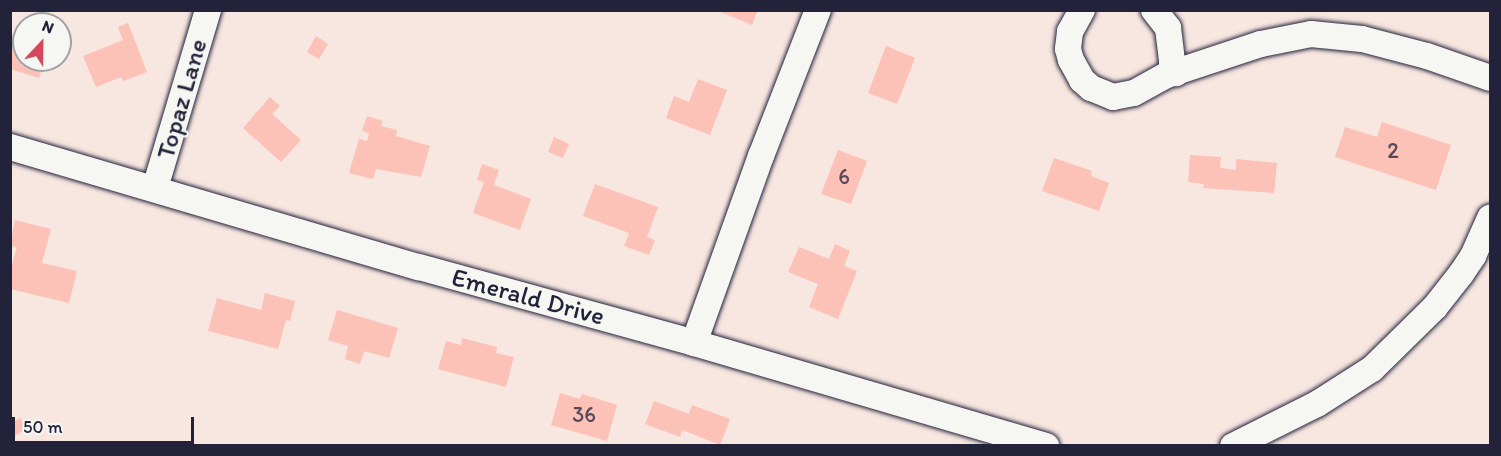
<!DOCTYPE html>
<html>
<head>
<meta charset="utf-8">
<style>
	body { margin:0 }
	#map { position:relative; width:1501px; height:456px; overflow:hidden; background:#f8e6e0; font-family:Itim,sans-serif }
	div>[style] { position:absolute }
	.building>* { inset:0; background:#fcc1b7 }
	.roads { filter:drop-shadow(0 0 2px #22223b) drop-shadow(0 0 2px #22223b) }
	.minor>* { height:26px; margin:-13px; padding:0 13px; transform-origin:13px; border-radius:13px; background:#f6f6f2 }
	span { translate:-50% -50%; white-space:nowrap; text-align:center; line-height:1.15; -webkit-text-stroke:4.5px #f6f6f2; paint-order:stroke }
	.number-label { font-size:22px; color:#584a5a }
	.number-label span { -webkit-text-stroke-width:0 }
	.street-label { font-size:26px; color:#22223b }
	.frame { position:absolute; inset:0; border:12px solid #22223b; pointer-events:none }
	.north { position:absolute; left:12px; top:12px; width:60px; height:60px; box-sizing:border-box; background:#f6f6f2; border:2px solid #a1a1a9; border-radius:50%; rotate:22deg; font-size:16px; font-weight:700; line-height:24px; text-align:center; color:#22223b }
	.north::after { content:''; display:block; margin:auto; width:21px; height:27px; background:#d1495b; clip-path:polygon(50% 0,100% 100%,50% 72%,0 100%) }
	.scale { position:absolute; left:12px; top:417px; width:182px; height:27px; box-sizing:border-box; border:3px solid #22223b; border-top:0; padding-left:8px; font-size:18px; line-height:21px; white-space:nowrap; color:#22223b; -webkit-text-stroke:4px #f6f6f2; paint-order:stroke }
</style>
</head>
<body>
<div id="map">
	<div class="building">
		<i style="clip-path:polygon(716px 10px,758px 10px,752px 25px)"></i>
		<i style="clip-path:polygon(128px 23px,147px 72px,123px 81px,121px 77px,96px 87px,83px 56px,123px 40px,118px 27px)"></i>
		<i style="clip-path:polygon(10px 34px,24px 38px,24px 60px,45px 60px,39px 78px,10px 69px)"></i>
		<i style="clip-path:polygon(316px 36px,328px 44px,319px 59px,307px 52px)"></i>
		<i style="clip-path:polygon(886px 46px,915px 58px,897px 104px,868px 93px)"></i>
		<i style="clip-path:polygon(698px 79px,727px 90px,710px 135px,666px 118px,674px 96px,689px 102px)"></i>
		<i style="clip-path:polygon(270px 97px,280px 106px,272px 114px,301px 140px,281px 162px,243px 128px)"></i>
		<i style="clip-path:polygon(367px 116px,383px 121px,381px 126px,397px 130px,396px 136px,430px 146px,421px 177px,376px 169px,373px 179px,349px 173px,359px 139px,367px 141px,369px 133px,362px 131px)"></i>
		<i style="clip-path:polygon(1382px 122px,1451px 145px,1436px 190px,1335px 157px,1345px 127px,1377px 137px)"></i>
		<i style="clip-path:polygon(554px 137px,569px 144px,563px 158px,548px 152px)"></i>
		<i style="clip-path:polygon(838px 150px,867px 161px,851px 204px,821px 194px)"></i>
		<i style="clip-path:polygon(1190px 155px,1221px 157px,1220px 168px,1236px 170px,1236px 159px,1277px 163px,1274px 193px,1203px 188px,1204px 184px,1188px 182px)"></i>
		<i style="clip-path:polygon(1054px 158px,1092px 171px,1091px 176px,1109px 183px,1099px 211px,1042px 191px)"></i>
		<i style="clip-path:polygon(482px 164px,499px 170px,494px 185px,531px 199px,520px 230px,473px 213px,484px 182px,477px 180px)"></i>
		<i style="clip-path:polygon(595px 184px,658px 207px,647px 237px,655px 240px,649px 255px,624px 246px,629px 233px,583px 216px)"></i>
		<i style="clip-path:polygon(15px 220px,51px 229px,42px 263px,77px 271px,69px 303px,10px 289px,10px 272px,17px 247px,10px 246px)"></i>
		<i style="clip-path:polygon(835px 244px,850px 251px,844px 266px,857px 271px,838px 319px,809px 307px,818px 284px,788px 272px,799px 247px,829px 259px)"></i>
		<i style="clip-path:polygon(265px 293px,295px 301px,290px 321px,286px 320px,278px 349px,208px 331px,217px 298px,261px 310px)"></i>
		<i style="clip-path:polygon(337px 310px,398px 328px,389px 358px,364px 351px,360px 364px,345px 359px,348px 346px,328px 340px)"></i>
		<i style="clip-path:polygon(462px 338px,497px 347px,496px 353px,514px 357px,506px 387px,438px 369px,446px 341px,461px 345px)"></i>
		<i style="clip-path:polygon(560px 393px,580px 399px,582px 394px,617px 405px,607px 441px,551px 425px)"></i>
		<i style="clip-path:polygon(654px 401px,689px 414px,692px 405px,730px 419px,720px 445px,682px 430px,680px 437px,645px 424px)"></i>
		<i style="clip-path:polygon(20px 418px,27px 428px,10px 439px,10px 424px)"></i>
	</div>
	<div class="roads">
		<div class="minor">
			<i style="left:1082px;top:10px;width:25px;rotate:119deg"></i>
			<i style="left:1070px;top:32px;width:17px;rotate:97deg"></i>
			<i style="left:1068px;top:49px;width:11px;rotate:75deg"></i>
			<i style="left:1071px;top:60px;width:23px;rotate:61deg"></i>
			<i style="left:1082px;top:80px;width:12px;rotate:42deg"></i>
			<i style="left:1091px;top:88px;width:24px;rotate:22deg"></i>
			<i style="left:1113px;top:97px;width:21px;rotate:-11deg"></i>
			<i style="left:1134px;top:93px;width:38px;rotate:-29deg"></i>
			<i style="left:1167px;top:75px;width:99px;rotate:-18.3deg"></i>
			<i style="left:1261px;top:44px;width:51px;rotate:-11.3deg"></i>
			<i style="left:1311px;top:34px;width:51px;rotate:5.6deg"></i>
			<i style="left:1362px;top:39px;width:67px;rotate:14.7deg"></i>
			<i style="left:1427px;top:56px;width:67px;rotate:19.2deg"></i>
			<i style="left:1154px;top:10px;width:23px;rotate:52deg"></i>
			<i style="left:1168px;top:28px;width:35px;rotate:83deg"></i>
			<i style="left:1172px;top:63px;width:11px;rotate:68deg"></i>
			<i style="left:10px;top:147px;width:426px;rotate:16.4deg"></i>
			<i style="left:419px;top:267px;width:285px;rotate:15.4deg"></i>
			<i style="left:694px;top:343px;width:367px;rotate:16.3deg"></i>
			<i style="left:155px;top:188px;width:186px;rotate:-73.4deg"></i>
			<i style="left:694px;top:343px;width:199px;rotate:-70.3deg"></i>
			<i style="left:761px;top:156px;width:157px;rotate:-68.7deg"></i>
			<i style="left:1233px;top:446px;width:94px;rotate:-26.6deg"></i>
			<i style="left:1317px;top:404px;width:65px;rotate:-32.5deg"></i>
			<i style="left:1372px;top:369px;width:88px;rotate:-44.5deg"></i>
			<i style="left:1435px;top:307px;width:42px;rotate:-51.8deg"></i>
			<i style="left:1461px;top:274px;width:22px;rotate:-56deg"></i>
			<i style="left:1473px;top:256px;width:42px;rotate:-65.9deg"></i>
		</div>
	</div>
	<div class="number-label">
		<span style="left:1393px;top:151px">2</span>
		<span style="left:844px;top:177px">6</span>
		<span style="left:584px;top:415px">36</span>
	</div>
	<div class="street-label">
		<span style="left:182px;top:99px;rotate:-74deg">Topaz Lane</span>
		<span style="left:528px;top:297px;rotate:15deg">Emerald Drive</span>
	</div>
	<div class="frame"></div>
	<div class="north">N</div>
	<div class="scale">50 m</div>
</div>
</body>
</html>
